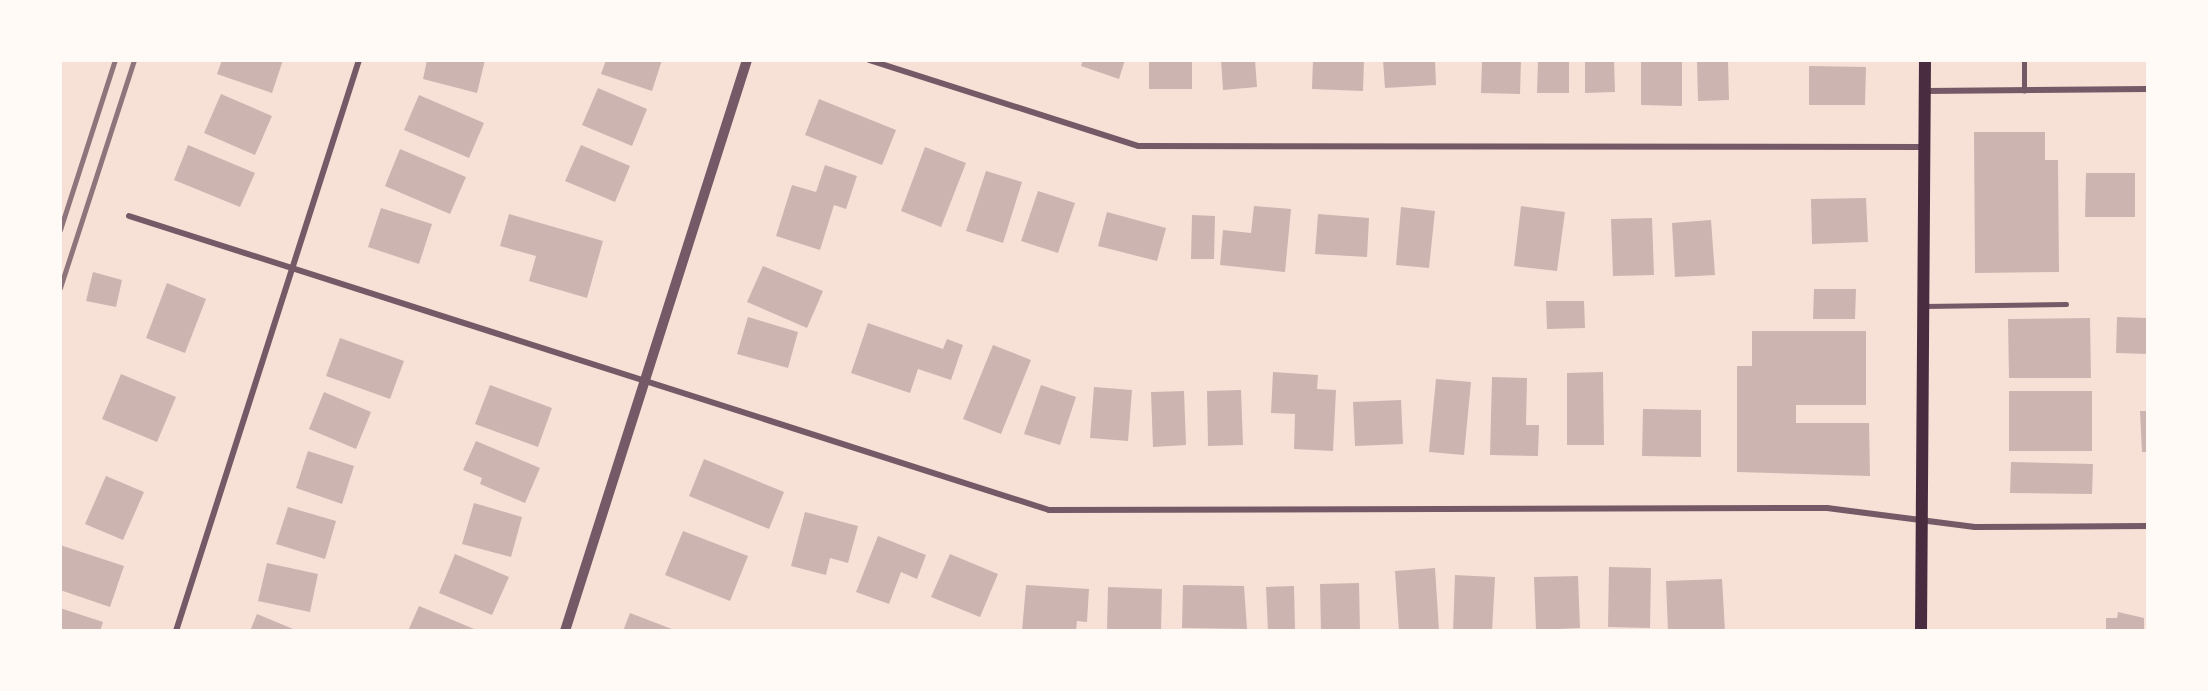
<!DOCTYPE html>
<html>
<head>
<meta charset="utf-8">
<style>
	body { margin:0 }
	#map { position:relative; width:2208px; height:691px; overflow:hidden; background:#f7e1d7; font-family:Mulish,sans-serif }
	div>[style] { position:absolute }
	.building>* { inset:0; background:#ccb4b1 }
	.service>* { height:4.5px; margin:-2.25px; padding:0 2.25px; transform-origin:2.25px; border-radius:2.25px; background:#755966 }
	.minor>* { height:6px; margin:-3px; padding:0 3px; transform-origin:3px; border-radius:3px; background:#755966 }
	.tertiary>* { height:10px; margin:-5px; padding:0 5px; transform-origin:5px; border-radius:5px; background:#755966 }
	.secondary>* { height:12px; margin:-6px; padding:0 6px; transform-origin:6px; border-radius:6px; background:#4a2c40 }
	.rail>* { height:4.5px; margin:-2.25px; padding:0 2.25px; transform-origin:2.25px; border-radius:2.25px; background:#8f747c }
	span { translate:-50% -50%; white-space:nowrap; text-align:center; line-height:1.15; -webkit-text-stroke:6px #fffaf5; paint-order:stroke }
	.frame { position:absolute; inset:0; border:62px solid #fffaf5; pointer-events:none }
</style>
</head>
<body>
<div id="map">
	<div class="building">
		<i style="clip-path:polygon(222px 60px,283px 60px,272px 93px,217px 74px)"></i>
		<i style="clip-path:polygon(427px 60px,485px 60px,477px 93px,423px 79px)"></i>
		<i style="clip-path:polygon(606px 60px,662px 60px,652px 91px,601px 74px)"></i>
		<i style="clip-path:polygon(1083px 60px,1125px 60px,1119px 79px,1081px 66px)"></i>
		<i style="clip-path:polygon(1149px 60px,1192px 60px,1192px 89px,1149px 89px)"></i>
		<i style="clip-path:polygon(1221px 60px,1255px 60px,1257px 87px,1223px 90px)"></i>
		<i style="clip-path:polygon(1313px 60px,1364px 60px,1363px 91px,1312px 89px)"></i>
		<i style="clip-path:polygon(1383px 60px,1435px 60px,1436px 85px,1385px 88px)"></i>
		<i style="clip-path:polygon(1482px 60px,1521px 60px,1520px 94px,1481px 93px)"></i>
		<i style="clip-path:polygon(1538px 60px,1569px 60px,1569px 93px,1537px 93px)"></i>
		<i style="clip-path:polygon(1585px 60px,1614px 60px,1615px 92px,1585px 93px)"></i>
		<i style="clip-path:polygon(1641px 60px,1682px 60px,1682px 106px,1641px 105px)"></i>
		<i style="clip-path:polygon(1697px 60px,1728px 60px,1729px 100px,1698px 101px)"></i>
		<i style="clip-path:polygon(1809px 66px,1866px 67px,1865px 105px,1809px 105px)"></i>
		<i style="clip-path:polygon(598px 88px,647px 109px,632px 146px,582px 125px)"></i>
		<i style="clip-path:polygon(221px 94px,272px 116px,255px 155px,204px 133px)"></i>
		<i style="clip-path:polygon(419px 95px,484px 123px,469px 158px,404px 130px)"></i>
		<i style="clip-path:polygon(819px 99px,896px 130px,882px 165px,805px 135px)"></i>
		<i style="clip-path:polygon(1974px 132px,2045px 132px,2045px 160px,2058px 160px,2059px 272px,1975px 273px)"></i>
		<i style="clip-path:polygon(188px 145px,255px 173px,240px 207px,174px 180px)"></i>
		<i style="clip-path:polygon(581px 145px,630px 166px,615px 202px,565px 181px)"></i>
		<i style="clip-path:polygon(925px 147px,966px 163px,941px 227px,901px 211px)"></i>
		<i style="clip-path:polygon(400px 149px,466px 177px,450px 214px,385px 186px)"></i>
		<i style="clip-path:polygon(825px 165px,857px 176px,846px 209px,834px 205px,820px 250px,776px 236px,792px 185px,816px 192px)"></i>
		<i style="clip-path:polygon(986px 171px,1022px 182px,1003px 243px,966px 231px)"></i>
		<i style="clip-path:polygon(2086px 173px,2135px 173px,2135px 217px,2085px 217px)"></i>
		<i style="clip-path:polygon(1038px 191px,1075px 203px,1058px 253px,1021px 241px)"></i>
		<i style="clip-path:polygon(1866px 198px,1868px 242px,1812px 244px,1811px 199px)"></i>
		<i style="clip-path:polygon(1254px 206px,1291px 209px,1285px 272px,1220px 265px,1223px 230px,1251px 233px)"></i>
		<i style="clip-path:polygon(1521px 206px,1565px 212px,1557px 271px,1514px 266px)"></i>
		<i style="clip-path:polygon(1401px 207px,1435px 211px,1429px 268px,1396px 265px)"></i>
		<i style="clip-path:polygon(381px 208px,432px 224px,419px 264px,368px 247px)"></i>
		<i style="clip-path:polygon(1107px 212px,1166px 228px,1157px 261px,1098px 246px)"></i>
		<i style="clip-path:polygon(509px 214px,603px 241px,587px 298px,529px 281px,536px 256px,500px 246px)"></i>
		<i style="clip-path:polygon(1318px 214px,1369px 218px,1367px 257px,1315px 254px)"></i>
		<i style="clip-path:polygon(1192px 215px,1215px 216px,1214px 259px,1191px 259px)"></i>
		<i style="clip-path:polygon(1652px 218px,1654px 275px,1613px 276px,1611px 219px)"></i>
		<i style="clip-path:polygon(1711px 220px,1715px 275px,1675px 277px,1672px 223px)"></i>
		<i style="clip-path:polygon(763px 266px,823px 291px,807px 328px,747px 302px)"></i>
		<i style="clip-path:polygon(93px 272px,122px 280px,116px 307px,86px 301px)"></i>
		<i style="clip-path:polygon(167px 283px,206px 299px,185px 353px,146px 338px)"></i>
		<i style="clip-path:polygon(1814px 289px,1856px 289px,1855px 319px,1813px 319px)"></i>
		<i style="clip-path:polygon(1546px 301px,1584px 301px,1585px 328px,1547px 329px)"></i>
		<i style="clip-path:polygon(748px 317px,798px 332px,788px 368px,737px 354px)"></i>
		<i style="clip-path:polygon(2117px 317px,2148px 318px,2148px 354px,2116px 353px)"></i>
		<i style="clip-path:polygon(2090px 318px,2091px 378px,2009px 378px,2008px 319px)"></i>
		<i style="clip-path:polygon(868px 323px,943px 349px,947px 339px,963px 345px,951px 380px,918px 369px,910px 393px,851px 373px)"></i>
		<i style="clip-path:polygon(1752px 331px,1866px 331px,1866px 405px,1796px 405px,1796px 423px,1869px 423px,1870px 476px,1737px 472px,1737px 366px,1752px 366px)"></i>
		<i style="clip-path:polygon(340px 338px,404px 361px,390px 399px,326px 376px)"></i>
		<i style="clip-path:polygon(993px 345px,1031px 360px,1001px 434px,963px 419px)"></i>
		<i style="clip-path:polygon(1273px 372px,1318px 375px,1317px 389px,1336px 390px,1333px 451px,1294px 449px,1295px 414px,1271px 413px)"></i>
		<i style="clip-path:polygon(1603px 372px,1604px 445px,1567px 445px,1567px 373px)"></i>
		<i style="clip-path:polygon(121px 374px,176px 397px,157px 442px,102px 419px)"></i>
		<i style="clip-path:polygon(1492px 377px,1527px 378px,1526px 425px,1539px 425px,1538px 456px,1490px 455px)"></i>
		<i style="clip-path:polygon(1436px 379px,1471px 382px,1464px 455px,1429px 452px)"></i>
		<i style="clip-path:polygon(490px 385px,552px 408px,538px 447px,475px 424px)"></i>
		<i style="clip-path:polygon(1041px 385px,1076px 397px,1060px 445px,1024px 434px)"></i>
		<i style="clip-path:polygon(1094px 387px,1132px 390px,1128px 441px,1090px 438px)"></i>
		<i style="clip-path:polygon(1241px 390px,1243px 445px,1208px 446px,1207px 391px)"></i>
		<i style="clip-path:polygon(1184px 391px,1186px 445px,1153px 447px,1151px 392px)"></i>
		<i style="clip-path:polygon(2009px 391px,2092px 391px,2092px 451px,2009px 451px)"></i>
		<i style="clip-path:polygon(324px 392px,371px 412px,356px 449px,309px 429px)"></i>
		<i style="clip-path:polygon(1401px 400px,1403px 444px,1355px 446px,1353px 402px)"></i>
		<i style="clip-path:polygon(1643px 409px,1701px 410px,1701px 457px,1642px 456px)"></i>
		<i style="clip-path:polygon(2140px 411px,2148px 411px,2148px 452px,2142px 452px)"></i>
		<i style="clip-path:polygon(476px 441px,540px 468px,525px 503px,480px 484px,482px 478px,463px 470px)"></i>
		<i style="clip-path:polygon(308px 451px,354px 466px,342px 504px,296px 488px)"></i>
		<i style="clip-path:polygon(704px 459px,784px 492px,769px 529px,689px 496px)"></i>
		<i style="clip-path:polygon(2011px 462px,2093px 464px,2092px 494px,2010px 493px)"></i>
		<i style="clip-path:polygon(106px 476px,144px 492px,123px 540px,85px 524px)"></i>
		<i style="clip-path:polygon(474px 503px,522px 517px,511px 557px,462px 544px)"></i>
		<i style="clip-path:polygon(288px 507px,336px 521px,325px 559px,276px 544px)"></i>
		<i style="clip-path:polygon(805px 512px,858px 526px,848px 563px,830px 558px,826px 575px,791px 566px)"></i>
		<i style="clip-path:polygon(683px 531px,748px 556px,730px 601px,665px 575px)"></i>
		<i style="clip-path:polygon(878px 536px,926px 555px,917px 579px,901px 572px,889px 604px,856px 592px)"></i>
		<i style="clip-path:polygon(60px 545px,124px 566px,110px 607px,60px 590px)"></i>
		<i style="clip-path:polygon(455px 554px,509px 577px,492px 615px,439px 593px)"></i>
		<i style="clip-path:polygon(950px 554px,998px 574px,980px 617px,931px 597px)"></i>
		<i style="clip-path:polygon(267px 563px,318px 574px,310px 612px,258px 601px)"></i>
		<i style="clip-path:polygon(1609px 567px,1651px 568px,1650px 628px,1608px 627px)"></i>
		<i style="clip-path:polygon(1435px 568px,1439px 631px,1399px 631px,1395px 571px)"></i>
		<i style="clip-path:polygon(1455px 575px,1495px 577px,1492px 631px,1453px 631px)"></i>
		<i style="clip-path:polygon(1578px 576px,1580px 628px,1536px 630px,1534px 577px)"></i>
		<i style="clip-path:polygon(1722px 579px,1725px 631px,1668px 631px,1666px 581px)"></i>
		<i style="clip-path:polygon(1359px 583px,1360px 631px,1321px 631px,1320px 584px)"></i>
		<i style="clip-path:polygon(1026px 585px,1089px 589px,1087px 622px,1077px 621px,1076px 631px,1022px 631px)"></i>
		<i style="clip-path:polygon(1183px 585px,1244px 586px,1247px 629px,1182px 628px)"></i>
		<i style="clip-path:polygon(1294px 586px,1295px 631px,1268px 631px,1266px 587px)"></i>
		<i style="clip-path:polygon(1108px 587px,1162px 589px,1161px 630px,1107px 631px)"></i>
		<i style="clip-path:polygon(419px 606px,479px 631px,408px 631px)"></i>
		<i style="clip-path:polygon(60px 608px,103px 622px,100px 631px,60px 631px)"></i>
		<i style="clip-path:polygon(2118px 612px,2144px 618px,2144px 631px,2106px 631px,2106px 618px,2117px 618px)"></i>
		<i style="clip-path:polygon(630px 613px,677px 631px,623px 631px)"></i>
		<i style="clip-path:polygon(257px 614px,298px 631px,250px 631px)"></i>
	</div>
	<div class="service">
		<i style="left:2024px;top:91px;width:31px;rotate:-90deg"></i>
		<i style="left:1924px;top:306px;width:142px;rotate:-0.8deg"></i>
	</div>
	<div class="minor">
		<i style="left:869px;top:60px;width:283px;rotate:17.7deg"></i>
		<i style="left:1139px;top:146px;width:786px;rotate:0.07deg"></i>
		<i style="left:1925px;top:91px;width:223px;rotate:-0.5deg"></i>
		<i style="left:129px;top:216px;width:966px;rotate:17.72deg"></i>
		<i style="left:1049px;top:510px;width:778px;rotate:-0.15deg"></i>
		<i style="left:1827px;top:508px;width:149px;rotate:7.3deg"></i>
		<i style="left:1975px;top:527px;width:173px;rotate:-0.3deg"></i>
		<i style="left:176px;top:631px;width:600px;rotate:-72.23deg"></i>
	</div>
	<div class="tertiary">
		<i style="left:565px;top:631px;width:599px;rotate:-72.32deg"></i>
	</div>
	<div class="secondary">
		<i style="left:1921px;top:631px;width:571px;rotate:-89.6deg"></i>
	</div>
	<div class="rail">
		<i style="left:60px;top:230px;width:179px;rotate:-72.1deg"></i>
		<i style="left:60px;top:288px;width:240px;rotate:-72deg"></i>
	</div>
	<div class="frame"></div>
</div>
</body>
</html>
